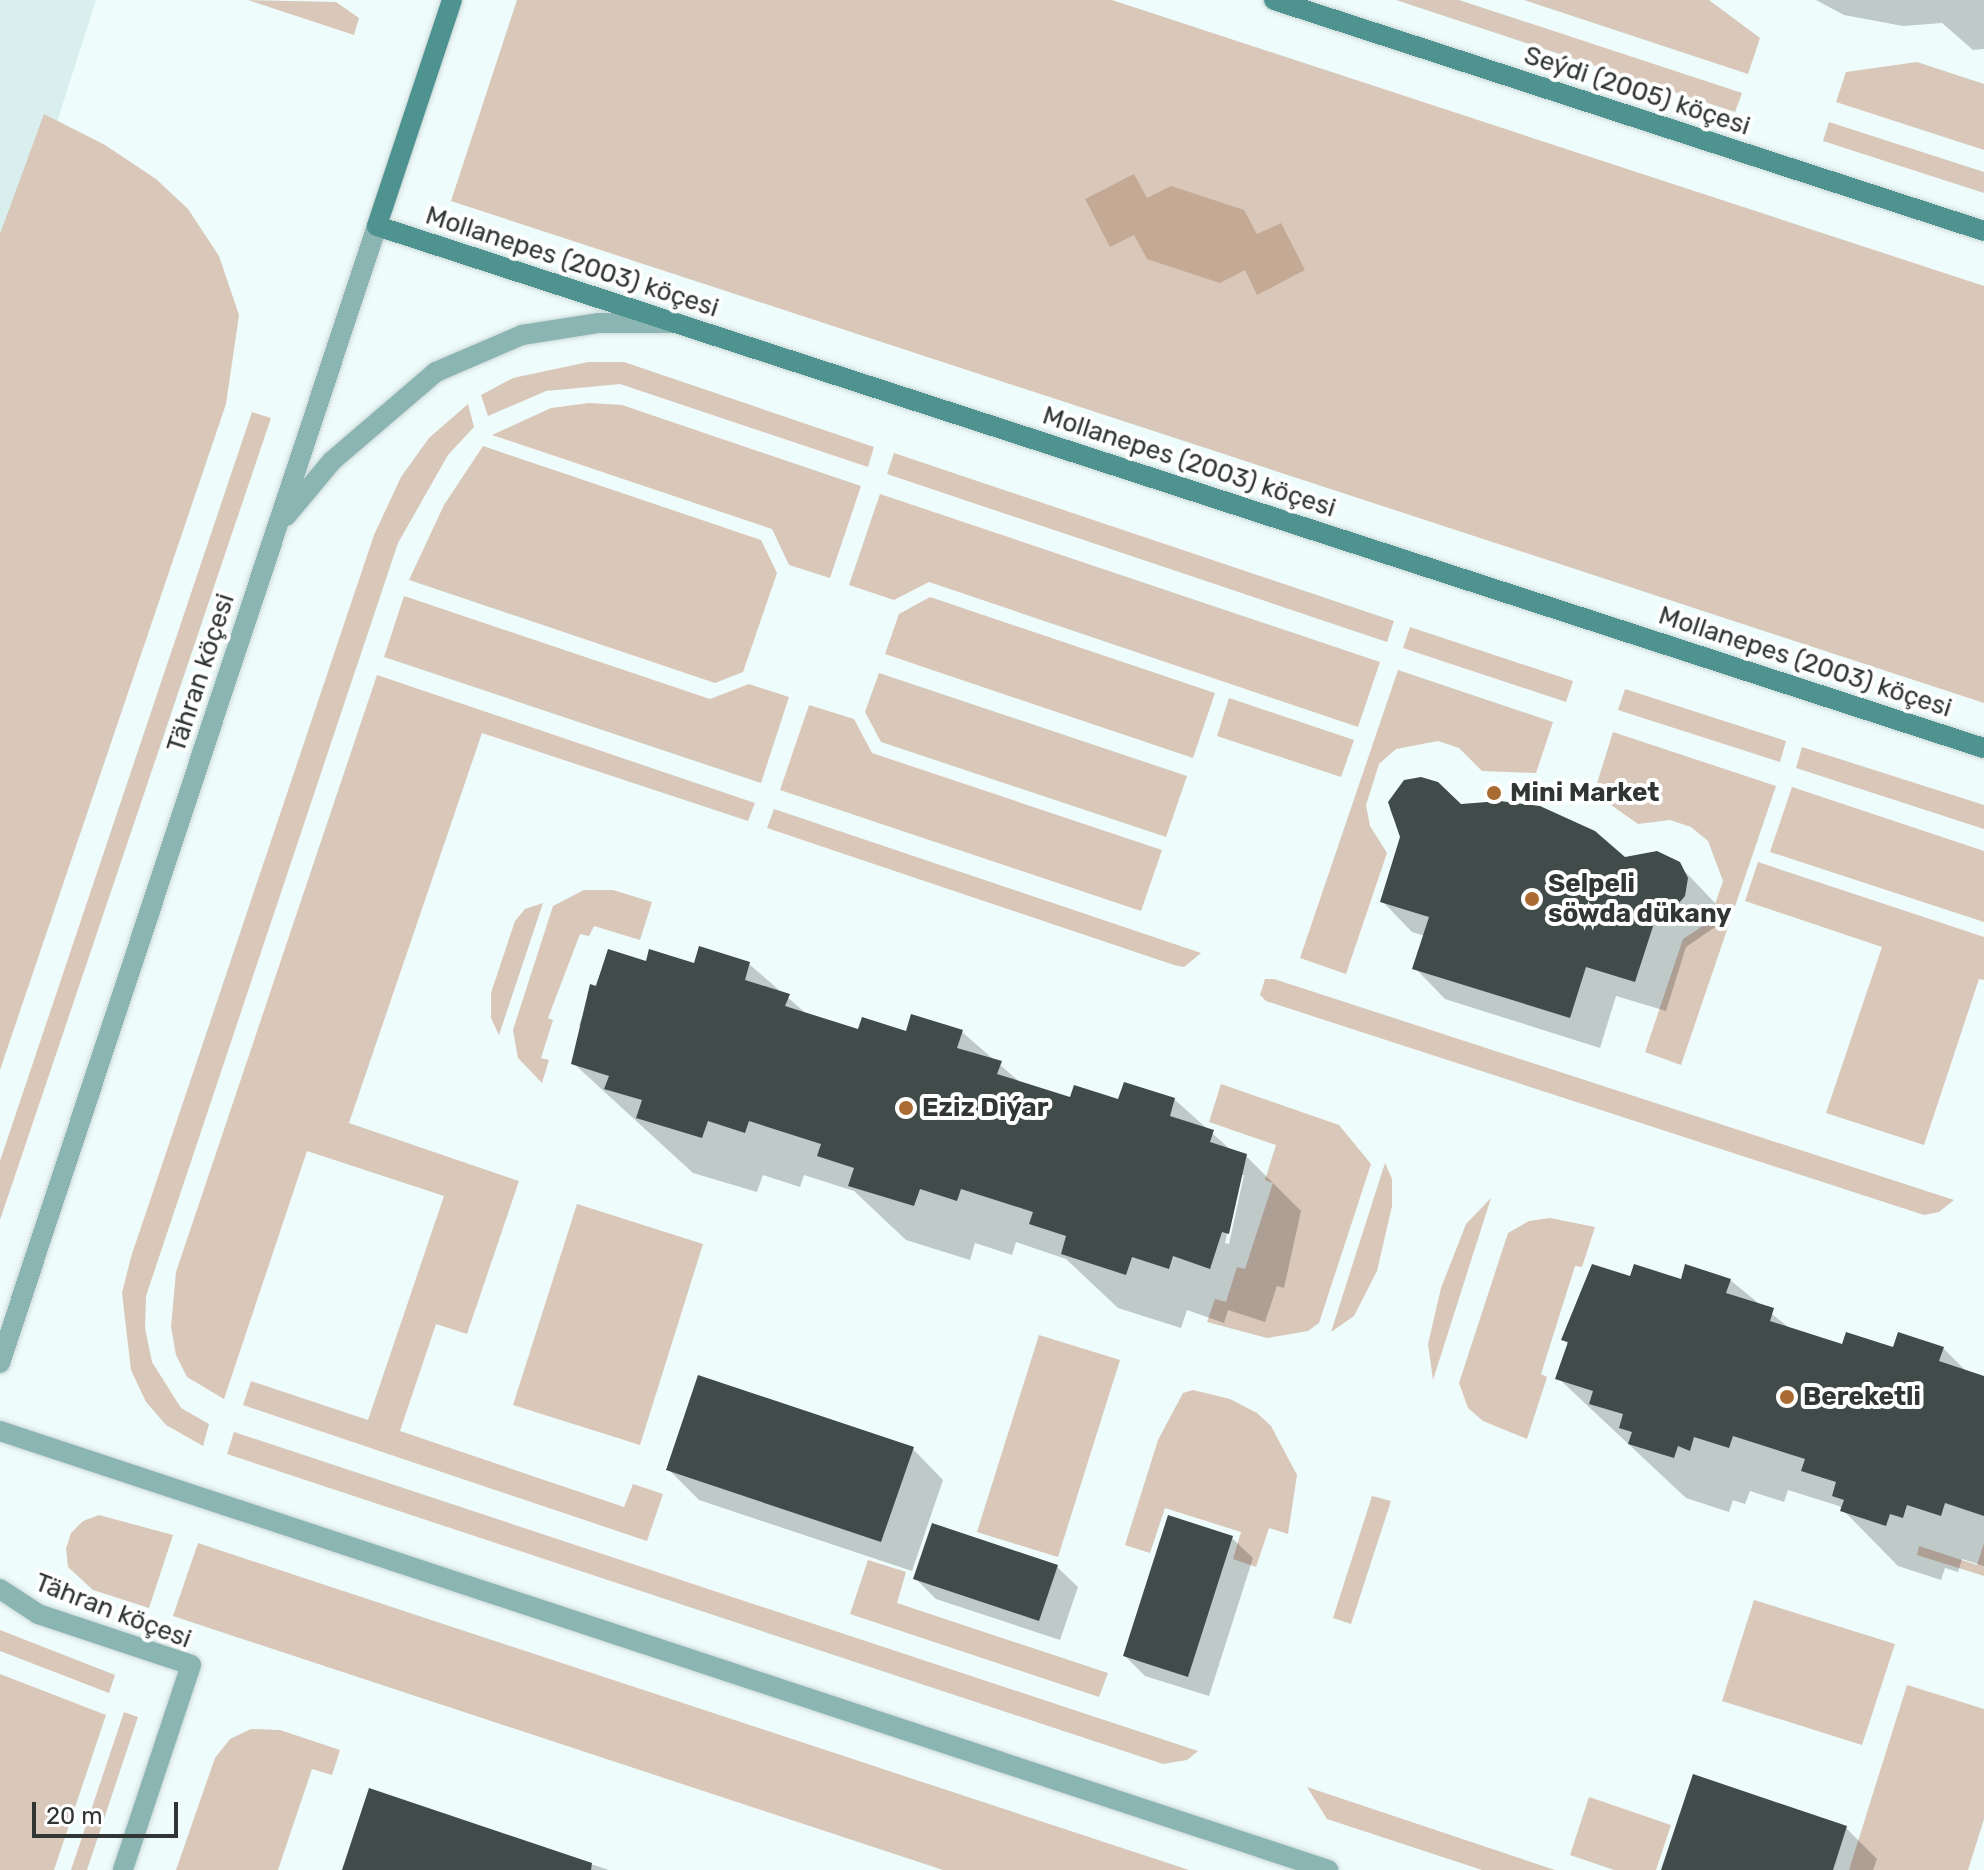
<!DOCTYPE html>
<html>
<head>
<meta charset="utf-8">
<style>
	body { margin:0 }
	#map { position:relative; width:1984px; height:1870px; overflow:hidden; background:#eefcfb; font-family:Rubik,sans-serif }
	div>[style] { position:absolute }
	.built>* { inset:0; background:#d9efee }
	.green>* { inset:0; background:#d9c7b9 }
	.water>* { inset:0; background:#c4a995 }
	.shadow>* { inset:0; background:#0003 }
	.building>* { inset:0; background:#404b4a }
	.roads { filter:drop-shadow(0 0 2px #ccd8d7) drop-shadow(0 0 2px #ccd8d7) }
	.street>* { height:20px; margin:-10px; padding:0 10px; transform-origin:10px; border-radius:10px; background:#8ab5b3 }
	.secondary>* { height:20px; margin:-10px; padding:0 10px; transform-origin:10px; border-radius:10px; background:#4f9391 }
	.dots>* { width:22px; height:22px; translate:-50% -50%; box-sizing:border-box; border:4px solid #fff; border-radius:50% }
	span { translate:-50% -50%; white-space:nowrap; text-align:center; line-height:1.15; -webkit-text-stroke:8px #fff; paint-order:stroke }
	.street-label { font-size:26px; color:#313635 }
	.poi-label { font-size:26px; color:#313635; font-weight:700 }
	.left { translate:0 -50%; text-align:left }
	.scale { position:absolute; left:32px; top:1802px; width:146px; height:36px; box-sizing:border-box; border:4px solid #313635; border-top:0; padding-left:10px; font-size:24px; line-height:28px; white-space:nowrap; color:#313635; -webkit-text-stroke:6px #fff; paint-order:stroke }
</style>
</head>
<body>
<div id="map">
	<div class="built">
		<i style="clip-path:polygon(0 0,96px 0,0 300px)"></i>
	</div>
	<div class="green">
		<i style="clip-path:polygon(248px 0,336px 2px,359px 18px,354px 35px)"></i>
		<i style="clip-path:polygon(517px 0,1112px 0,1984px 286px,1984px 703px,451px 201px)"></i>
		<i style="clip-path:polygon(1396px 0,1459px 0,1742px 93px,1735px 112px)"></i>
		<i style="clip-path:polygon(1524px 0,1709px 0,1760px 38px,1748px 74px)"></i>
		<i style="clip-path:polygon(1917px 62px,1984px 84px,1984px 150px,1836px 102px,1846px 72px)"></i>
		<i style="clip-path:polygon(44px 114px,105px 145px,156px 179px,188px 209px,219px 256px,239px 315px,226px 404px,0 1070px,0 234px)"></i>
		<i style="clip-path:polygon(1829px 122px,1984px 172px,1984px 193px,1823px 141px)"></i>
		<i style="clip-path:polygon(588px 362px,624px 362px,874px 447px,868px 467px,620px 384px,546px 391px,488px 416px,481px 395px,513px 378px)"></i>
		<i style="clip-path:polygon(589px 403px,622px 405px,861px 486px,830px 578px,789px 565px,772px 529px,492px 435px,551px 408px)"></i>
		<i style="clip-path:polygon(468px 404px,474px 427px,448px 455px,398px 543px,146px 1296px,145px 1328px,152px 1362px,181px 1408px,209px 1424px,203px 1446px,166px 1425px,146px 1402px,131px 1370px,122px 1293px,131px 1257px,374px 535px,401px 477px,429px 438px)"></i>
		<i style="clip-path:polygon(252px 412px,271px 418px,0 1220px,0 1161px)"></i>
		<i style="clip-path:polygon(483px 446px,761px 540px,777px 573px,743px 672px,715px 683px,409px 580px,444px 505px)"></i>
		<i style="clip-path:polygon(894px 453px,1394px 621px,1387px 642px,887px 474px)"></i>
		<i style="clip-path:polygon(880px 494px,1380px 662px,1358px 727px,929px 582px,894px 600px,849px 585px)"></i>
		<i style="clip-path:polygon(404px 596px,710px 699px,749px 684px,789px 697px,761px 783px,384px 657px)"></i>
		<i style="clip-path:polygon(930px 597px,1215px 693px,1193px 758px,885px 654px,899px 614px)"></i>
		<i style="clip-path:polygon(1410px 627px,1573px 681px,1566px 702px,1403px 648px)"></i>
		<i style="clip-path:polygon(1398px 670px,1553px 722px,1536px 773px,1482px 771px,1459px 748px,1438px 741px,1396px 749px,1379px 764px,1366px 805px,1370px 826px,1387px 853px,1346px 974px,1300px 958px)"></i>
		<i style="clip-path:polygon(879px 673px,1187px 776px,1166px 837px,881px 742px,865px 712px)"></i>
		<i style="clip-path:polygon(377px 675px,755px 803px,748px 821px,482px 733px,349px 1123px,519px 1181px,467px 1334px,436px 1324px,400px 1431px,624px 1507px,633px 1484px,663px 1494px,647px 1541px,243px 1405px,251px 1381px,368px 1420px,444px 1196px,307px 1151px,224px 1399px,187px 1377px,176px 1355px,171px 1327px,176px 1272px)"></i>
		<i style="clip-path:polygon(1625px 689px,1786px 741px,1780px 762px,1618px 710px)"></i>
		<i style="clip-path:polygon(1229px 698px,1354px 740px,1341px 777px,1217px 736px)"></i>
		<i style="clip-path:polygon(809px 705px,854px 719px,872px 753px,1162px 850px,1141px 911px,780px 790px)"></i>
		<i style="clip-path:polygon(1613px 732px,1776px 786px,1681px 1065px,1645px 1052px,1683px 939px,1709px 922px,1723px 881px,1708px 841px,1691px 827px,1670px 820px,1638px 824px,1594px 793px)"></i>
		<i style="clip-path:polygon(1802px 747px,1984px 805px,1984px 829px,1796px 768px)"></i>
		<i style="clip-path:polygon(1792px 787px,1984px 851px,1984px 922px,1770px 852px)"></i>
		<i style="clip-path:polygon(774px 809px,1201px 953px,1184px 967px,1174px 965px,767px 828px)"></i>
		<i style="clip-path:polygon(1758px 862px,1984px 937px,1984px 980px,1979px 979px,1924px 1145px,1826px 1113px,1882px 947px,1745px 901px)"></i>
		<i style="clip-path:polygon(584px 890px,613px 890px,652px 902px,640px 940px,594px 926px,589px 936px,580px 934px,548px 1018px,553px 1020px,541px 1058px,549px 1060px,542px 1083px,518px 1058px,513px 1030px,553px 906px)"></i>
		<i style="clip-path:polygon(543px 903px,499px 1035px,491px 1018px,491px 993px,515px 921px,525px 909px)"></i>
		<i style="clip-path:polygon(1265px 979px,1274px 979px,1954px 1200px,1939px 1212px,1924px 1215px,1266px 1001px,1260px 995px)"></i>
		<i style="clip-path:polygon(1221px 1084px,1339px 1125px,1371px 1164px,1319px 1323px,1308px 1331px,1267px 1338px,1207px 1322px,1215px 1299px,1226px 1302px,1237px 1267px,1245px 1269px,1273px 1183px,1265px 1180px,1276px 1145px,1209px 1122px)"></i>
		<i style="clip-path:polygon(1385px 1163px,1392px 1179px,1392px 1206px,1377px 1271px,1354px 1316px,1331px 1332px)"></i>
		<i style="clip-path:polygon(1491px 1198px,1433px 1380px,1428px 1344px,1441px 1288px,1466px 1224px)"></i>
		<i style="clip-path:polygon(577px 1204px,703px 1244px,640px 1445px,513px 1405px)"></i>
		<i style="clip-path:polygon(1550px 1218px,1595px 1227px,1582px 1267px,1575px 1266px,1541px 1374px,1547px 1377px,1527px 1439px,1483px 1421px,1468px 1408px,1459px 1383px,1508px 1233px,1529px 1221px)"></i>
		<i style="clip-path:polygon(1039px 1335px,1120px 1360px,1058px 1557px,977px 1532px)"></i>
		<i style="clip-path:polygon(1193px 1390px,1230px 1399px,1257px 1413px,1271px 1426px,1297px 1475px,1288px 1534px,1269px 1528px,1256px 1567px,1233px 1559px,1241px 1532px,1165px 1508px,1150px 1553px,1125px 1545px,1158px 1440px,1183px 1393px)"></i>
		<i style="clip-path:polygon(234px 1432px,1198px 1751px,1187px 1760px,1163px 1764px,227px 1454px)"></i>
		<i style="clip-path:polygon(1372px 1496px,1391px 1501px,1351px 1624px,1333px 1618px)"></i>
		<i style="clip-path:polygon(99px 1515px,173px 1535px,149px 1608px,93px 1590px,68px 1567px,66px 1549px,71px 1533px,83px 1521px)"></i>
		<i style="clip-path:polygon(198px 1543px,1189px 1870px,943px 1870px,173px 1616px)"></i>
		<i style="clip-path:polygon(1984px 1543px,1984px 1576px,1917px 1555px,1919px 1546px,1977px 1565px)"></i>
		<i style="clip-path:polygon(868px 1560px,906px 1572px,897px 1603px,1108px 1673px,1099px 1697px,850px 1614px)"></i>
		<i style="clip-path:polygon(1754px 1600px,1895px 1644px,1862px 1745px,1722px 1701px)"></i>
		<i style="clip-path:polygon(0 1630px,115px 1675px,109px 1693px,0 1651px)"></i>
		<i style="clip-path:polygon(0 1674px,106px 1715px,54px 1870px,0 1870px)"></i>
		<i style="clip-path:polygon(1907px 1685px,1984px 1709px,1984px 1819px,1968px 1870px,1849px 1870px)"></i>
		<i style="clip-path:polygon(124px 1712px,138px 1717px,87px 1870px,71px 1870px)"></i>
		<i style="clip-path:polygon(251px 1729px,280px 1730px,340px 1750px,332px 1775px,312px 1769px,278px 1870px,176px 1870px,215px 1758px,230px 1739px)"></i>
		<i style="clip-path:polygon(1307px 1787px,1555px 1870px,1482px 1870px,1327px 1819px)"></i>
		<i style="clip-path:polygon(1589px 1797px,1671px 1825px,1656px 1870px,1614px 1870px,1570px 1855px)"></i>
	</div>
	<div class="water">
		<i style="clip-path:polygon(1134px 174px,1147px 198px,1171px 186px,1244px 210px,1257px 234px,1281px 223px,1305px 270px,1257px 295px,1245px 270px,1220px 283px,1147px 259px,1134px 235px,1110px 247px,1085px 199px)"></i>
	</div>
	<div class="shadow">
		<i style="clip-path:polygon(1816px 0,1984px 0,1984px 49px,1973px 50px,1942px 23px,1903px 26px,1844px 15px)"></i>
		<i style="clip-path:polygon(1398px 788px,1624px 859px,1657px 853px,1672px 858px,1715px 903px,1715px 927px,1686px 947px,1666px 1011px,1616px 996px,1600px 1048px,1445px 999px,1415px 968px,1425px 936px,1412px 932px,1382px 901px,1402px 837px,1390px 810px)"></i>
		<i style="clip-path:polygon(evenodd,609px 952px,647px 964px,749px 964px,809px 1016px,859px 1032px,962px 1032px,1021px 1083px,1072px 1100px,1174px 1099px,1232px 1151px,1246px 1156px,1301px 1211px,1284px 1288px,1277px 1286px,1265px 1322px,1228px 1310px,1224px 1323px,1187px 1310px,1181px 1328px,1118px 1308px,1066px 1259px,1016px 1242px,1012px 1255px,975px 1243px,970px 1260px,906px 1240px,854px 1191px,804px 1175px,800px 1187px,763px 1175px,757px 1192px,693px 1173px,573px 1063px,585px 1030px,579px 1025px,609px 952px,1240px 1175px,1244px 1175px,1229px 1244px,1225px 1243px,1240px 1175px)"></i>
		<i style="clip-path:polygon(1631px 1279px,1730px 1280px,1793px 1331px,1843px 1347px,1943px 1348px,1967px 1372px,1984px 1378px,1984px 1566px,1962px 1559px,1958px 1572px,1945px 1568px,1941px 1580px,1898px 1566px,1839px 1506px,1788px 1490px,1784px 1502px,1750px 1491px,1745px 1504px,1733px 1500px,1729px 1512px,1686px 1498px,1558px 1378px,1569px 1345px,1563px 1340px)"></i>
		<i style="clip-path:polygon(913px 1449px,943px 1480px,912px 1571px,699px 1500px,668px 1469px)"></i>
		<i style="clip-path:polygon(1232px 1538px,1253px 1558px,1209px 1696px,1145px 1676px,1125px 1656px)"></i>
		<i style="clip-path:polygon(1057px 1567px,1078px 1587px,1060px 1640px,936px 1599px,915px 1578px)"></i>
		<i style="clip-path:polygon(370px 1791px,609px 1870px,344px 1870px)"></i>
		<i style="clip-path:polygon(1846px 1828px,1877px 1859px,1873px 1870px,1663px 1870px)"></i>
	</div>
	<div class="building">
		<i style="clip-path:polygon(1421px 777px,1438px 782px,1461px 804px,1500px 801px,1540px 806px,1595px 831px,1625px 857px,1657px 851px,1680px 862px,1688px 878px,1685px 896px,1674px 909px,1656px 917px,1635px 982px,1586px 967px,1570px 1018px,1412px 969px,1429px 917px,1380px 902px,1400px 837px,1388px 802px,1404px 780px)"></i>
		<i style="clip-path:polygon(699px 946px,750px 962px,745px 980px,790px 994px,785px 1006px,858px 1029px,862px 1017px,906px 1031px,911px 1014px,963px 1030px,957px 1048px,1002px 1061px,997px 1074px,1070px 1097px,1074px 1085px,1118px 1099px,1124px 1082px,1175px 1098px,1170px 1116px,1214px 1130px,1210px 1142px,1247px 1154px,1229px 1234px,1222px 1232px,1210px 1269px,1173px 1256px,1169px 1269px,1132px 1257px,1126px 1275px,1061px 1254px,1066px 1236px,1029px 1224px,1033px 1212px,961px 1189px,957px 1201px,920px 1189px,914px 1206px,848px 1186px,854px 1168px,817px 1156px,821px 1144px,749px 1121px,745px 1133px,708px 1121px,702px 1138px,636px 1118px,642px 1100px,604px 1089px,609px 1076px,571px 1064px,590px 984px,596px 986px,608px 949px,646px 961px,649px 949px,694px 963px)"></i>
		<i style="clip-path:polygon(1592px 1264px,1630px 1276px,1634px 1264px,1681px 1279px,1685px 1264px,1731px 1279px,1726px 1293px,1774px 1308px,1770px 1321px,1842px 1344px,1846px 1332px,1893px 1347px,1898px 1332px,1944px 1347px,1939px 1361px,1984px 1376px,1984px 1516px,1945px 1503px,1941px 1516px,1907px 1505px,1903px 1518px,1890px 1514px,1886px 1526px,1840px 1511px,1844px 1500px,1832px 1496px,1836px 1482px,1801px 1471px,1805px 1459px,1733px 1436px,1729px 1448px,1694px 1437px,1690px 1451px,1678px 1446px,1674px 1458px,1628px 1444px,1632px 1432px,1619px 1428px,1623px 1414px,1589px 1404px,1593px 1391px,1555px 1379px,1568px 1342px,1561px 1340px)"></i>
		<i style="clip-path:polygon(698px 1375px,914px 1447px,881px 1542px,666px 1470px)"></i>
		<i style="clip-path:polygon(1168px 1515px,1233px 1536px,1188px 1677px,1123px 1656px)"></i>
		<i style="clip-path:polygon(932px 1523px,1058px 1565px,1039px 1621px,913px 1579px)"></i>
		<i style="clip-path:polygon(1693px 1774px,1847px 1826px,1833px 1870px,1661px 1870px)"></i>
		<i style="clip-path:polygon(369px 1788px,592px 1863px,591px 1870px,342px 1870px)"></i>
	</div>
	<div class="roads">
		<div class="street">
			<i style="left:286px;top:516px;width:72px;rotate:-50.1deg"></i>
			<i style="left:332px;top:461px;width:137px;rotate:-40.6deg"></i>
			<i style="left:436px;top:372px;width:94px;rotate:-23.3deg"></i>
			<i style="left:522px;top:335px;width:78px;rotate:-8.9deg"></i>
			<i style="left:599px;top:323px;width:72px"></i>
			<i style="left:0;top:1363px;width:1198px;rotate:-71.66deg"></i>
			<i style="left:0;top:1431px;width:1399px;rotate:18.29deg"></i>
			<i style="left:0;top:1589px;width:45px;rotate:33.3deg"></i>
			<i style="left:38px;top:1614px;width:161px;rotate:18.4deg"></i>
			<i style="left:191px;top:1665px;width:216px;rotate:108.4deg"></i>
		</div>
		<div class="secondary">
			<i style="left:452px;top:0;width:238px;rotate:108.4deg"></i>
			<i style="left:377px;top:226px;width:1690px;rotate:18deg"></i>
			<i style="left:1274px;top:0;width:747px;rotate:18.02deg"></i>
		</div>
	</div>
	<div class="dots">
		<i style="left:1494px;top:793px;background:#aa6b32"></i>
		<i style="left:1532px;top:899px;background:#aa6b32"></i>
		<i style="left:906px;top:1108px;background:#aa6b32"></i>
		<i style="left:1787px;top:1397px;background:#aa6b32"></i>
	</div>
	<div class="street-label">
		<span style="left:1637px;top:91px;rotate:18deg">Seýdi (2005) köçesi</span>
		<span style="left:572px;top:262px;rotate:18deg">Mollanepes (2003) köçesi</span>
		<span style="left:1189px;top:462px;rotate:18deg">Mollanepes (2003) köçesi</span>
		<span style="left:1805px;top:662px;rotate:18deg">Mollanepes (2003) köçesi</span>
		<span style="left:201px;top:673px;rotate:-72deg">Tähran köçesi</span>
		<span style="left:113px;top:1611px;rotate:21deg">Tähran köçesi</span>
	</div>
	<div class="poi-label">
		<span class="left" style="left:1510px;top:793px">Mini Market</span>
		<span class="left" style="left:1548px;top:899px">Selpeli<br>söwda dükany</span>
		<span class="left" style="left:922px;top:1108px">Eziz Diýar</span>
		<span class="left" style="left:1803px;top:1397px">Bereketli</span>
	</div>
	<div class="scale">20 m</div>
</div>
</body>
</html>
